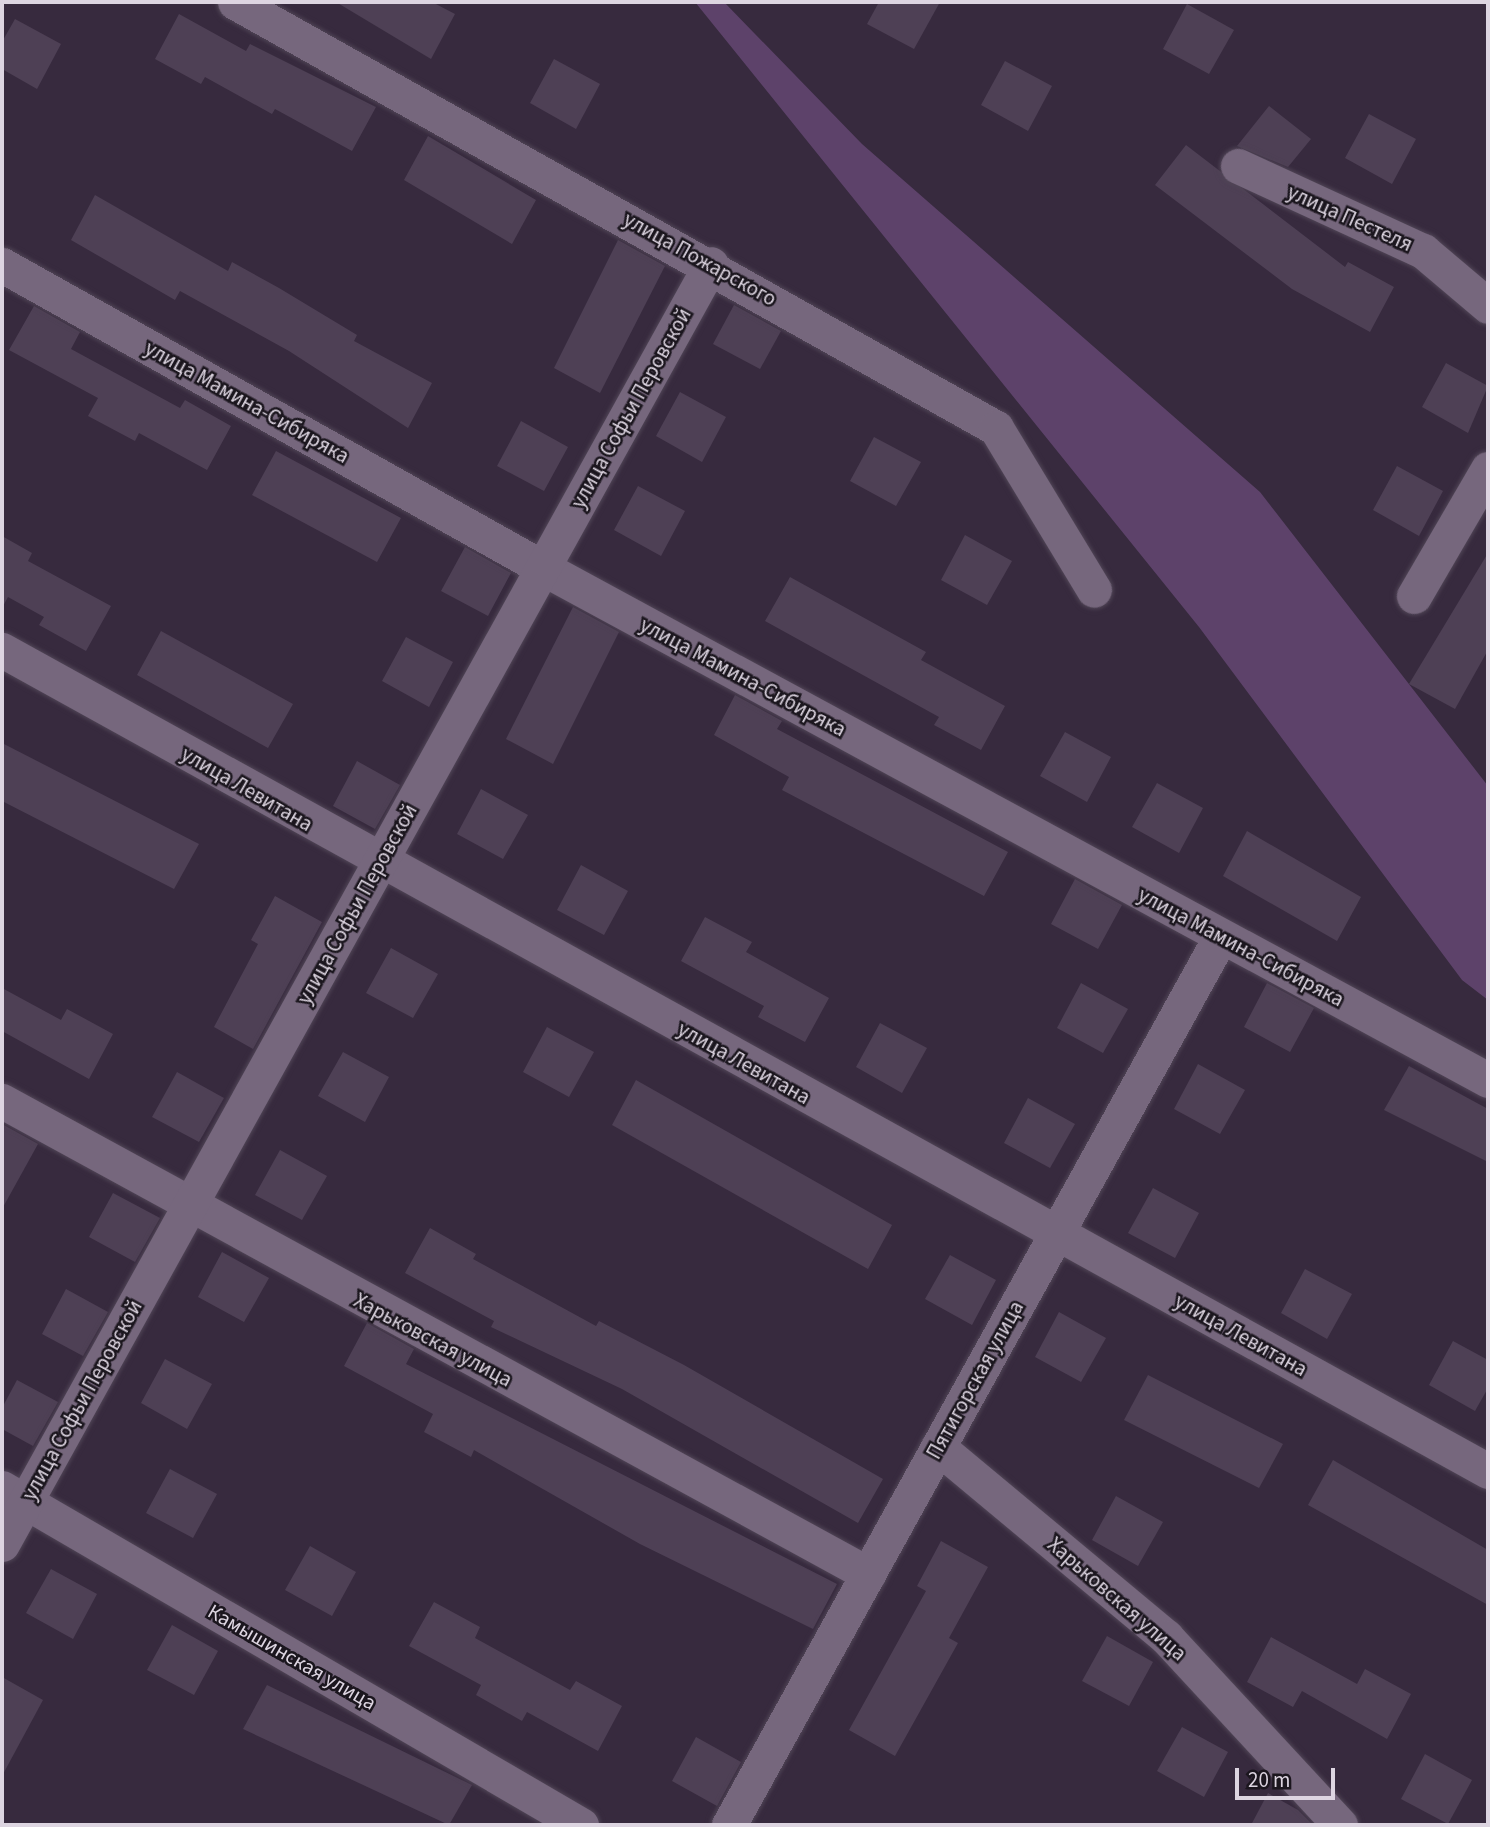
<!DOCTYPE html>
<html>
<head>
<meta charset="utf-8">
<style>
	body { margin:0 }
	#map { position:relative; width:1490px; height:1827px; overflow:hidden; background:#372a3e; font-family:"Source Sans 3",sans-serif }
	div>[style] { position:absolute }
	.green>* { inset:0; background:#5d426a }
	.building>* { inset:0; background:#4e4055 }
	.roads { filter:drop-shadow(0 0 2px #504556) drop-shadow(0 0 2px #504556) }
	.minor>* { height:35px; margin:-17.5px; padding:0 17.5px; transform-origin:17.5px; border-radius:17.5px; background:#76677d }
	span { translate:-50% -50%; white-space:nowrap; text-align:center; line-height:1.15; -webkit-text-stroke:5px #1b161e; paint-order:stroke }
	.street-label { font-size:21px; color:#ddd5e1 }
	.frame { position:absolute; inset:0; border:4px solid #ddd5e1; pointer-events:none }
	.scale { position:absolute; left:1235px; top:1768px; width:100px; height:32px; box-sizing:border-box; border:4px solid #ddd5e1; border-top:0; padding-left:9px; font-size:21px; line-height:24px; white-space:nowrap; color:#ddd5e1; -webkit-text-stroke:5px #1b161e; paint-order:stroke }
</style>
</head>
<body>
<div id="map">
	<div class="green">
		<i style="clip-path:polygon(695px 2px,724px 2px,862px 144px,1260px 492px,1488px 786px,1488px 1000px,1462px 980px,1199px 627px)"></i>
	</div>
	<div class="building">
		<i style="clip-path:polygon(336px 2px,432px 2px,455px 14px,431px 59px)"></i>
		<i style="clip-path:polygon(879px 2px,940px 2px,914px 49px,867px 24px)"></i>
		<i style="clip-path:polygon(1187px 4px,1234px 30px,1209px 74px,1163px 49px)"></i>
		<i style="clip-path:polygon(179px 14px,246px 51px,250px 44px,376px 107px,352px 151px,275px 109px,272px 114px,205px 77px,201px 84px,155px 59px)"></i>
		<i style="clip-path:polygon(15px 19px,61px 44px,37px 89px,2px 69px,2px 42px)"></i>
		<i style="clip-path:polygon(554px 59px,600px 84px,576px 129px,530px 103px)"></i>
		<i style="clip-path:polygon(1005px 61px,1052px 86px,1028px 131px,981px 105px)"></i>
		<i style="clip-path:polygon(1269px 106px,1311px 139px,1288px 167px,1237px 146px)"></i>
		<i style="clip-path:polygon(1369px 114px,1416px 139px,1392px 184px,1345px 158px)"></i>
		<i style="clip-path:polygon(428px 136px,536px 200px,512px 244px,404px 180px)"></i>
		<i style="clip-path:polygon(1186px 145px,1345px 267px,1348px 262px,1394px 287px,1370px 332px,1292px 289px,1155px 185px)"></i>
		<i style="clip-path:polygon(95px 195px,228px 271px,232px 262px,279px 288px,357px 335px,354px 341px,432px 383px,408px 428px,289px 351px,180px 291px,175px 300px,71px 240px)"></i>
		<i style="clip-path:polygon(618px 240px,665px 266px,600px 393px,554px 368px)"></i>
		<i style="clip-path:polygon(734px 305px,781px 331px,760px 369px,713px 344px)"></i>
		<i style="clip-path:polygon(34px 306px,80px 332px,71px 349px,180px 408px,185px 400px,231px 426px,207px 470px,139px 433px,135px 441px,88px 416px,98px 398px,9px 350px)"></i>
		<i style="clip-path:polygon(1446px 363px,1488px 386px,1468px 433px,1422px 407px)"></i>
		<i style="clip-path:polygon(680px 392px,726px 417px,702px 462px,656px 436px)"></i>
		<i style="clip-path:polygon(521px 421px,568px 447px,544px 491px,497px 466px)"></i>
		<i style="clip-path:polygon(874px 437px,921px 462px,896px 506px,850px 481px)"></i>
		<i style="clip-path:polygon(276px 451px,401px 518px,377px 562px,252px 495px)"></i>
		<i style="clip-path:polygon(1397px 466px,1443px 491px,1419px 536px,1373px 510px)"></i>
		<i style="clip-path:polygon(638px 486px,685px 511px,661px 556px,614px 530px)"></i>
		<i style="clip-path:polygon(965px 535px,1012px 561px,987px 605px,941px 580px)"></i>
		<i style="clip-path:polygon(2px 536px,32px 553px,28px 561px,111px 606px,86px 651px,39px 625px,44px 617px,8px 597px,2px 608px)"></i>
		<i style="clip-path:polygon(465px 547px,511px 573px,488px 616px,441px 591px)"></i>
		<i style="clip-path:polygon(1488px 553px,1488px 650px,1455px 709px,1409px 684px)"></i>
		<i style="clip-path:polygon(790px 577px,926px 652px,921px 660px,1005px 706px,981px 750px,934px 725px,939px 717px,765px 621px)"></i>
		<i style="clip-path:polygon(573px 607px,619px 632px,553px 764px,506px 739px)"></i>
		<i style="clip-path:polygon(161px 631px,293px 704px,268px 748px,137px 675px)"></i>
		<i style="clip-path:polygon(406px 637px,453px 662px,429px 707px,382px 681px)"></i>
		<i style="clip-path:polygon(735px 695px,782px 721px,777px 729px,1008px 852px,984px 896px,782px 790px,789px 777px,714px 735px)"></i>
		<i style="clip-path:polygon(1065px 732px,1111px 757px,1087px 802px,1040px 776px)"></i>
		<i style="clip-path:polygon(2px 743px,199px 844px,174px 889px,2px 801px)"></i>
		<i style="clip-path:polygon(357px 761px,400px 785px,375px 829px,333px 806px)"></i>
		<i style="clip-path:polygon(1157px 783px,1203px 808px,1179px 853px,1132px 827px)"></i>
		<i style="clip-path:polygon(481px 789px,528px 815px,503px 859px,457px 834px)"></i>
		<i style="clip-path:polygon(1247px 831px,1361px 897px,1337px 941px,1223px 876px)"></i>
		<i style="clip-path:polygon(581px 865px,628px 891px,604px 935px,557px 910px)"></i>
		<i style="clip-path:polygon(1075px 879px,1122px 905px,1098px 949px,1051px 924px)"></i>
		<i style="clip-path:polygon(275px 896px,322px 922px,253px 1049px,214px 1027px,258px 944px,251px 940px)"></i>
		<i style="clip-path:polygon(705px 917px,752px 942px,746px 952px,829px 998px,805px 1042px,758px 1017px,764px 1006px,681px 961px)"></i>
		<i style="clip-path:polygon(391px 948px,438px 974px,413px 1018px,366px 993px)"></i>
		<i style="clip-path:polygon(1081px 983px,1128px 1009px,1103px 1053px,1057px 1028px)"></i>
		<i style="clip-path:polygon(1267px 983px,1314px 1008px,1290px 1052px,1244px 1027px)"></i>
		<i style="clip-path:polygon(2px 988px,61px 1020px,67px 1009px,113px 1034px,89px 1079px,2px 1031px)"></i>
		<i style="clip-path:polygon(880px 1023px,927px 1048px,902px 1093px,856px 1067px)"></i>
		<i style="clip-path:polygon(547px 1027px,594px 1052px,569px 1097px,523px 1072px)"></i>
		<i style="clip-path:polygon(343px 1052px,389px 1077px,365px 1122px,318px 1096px)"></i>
		<i style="clip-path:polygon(1198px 1064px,1245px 1090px,1220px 1134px,1174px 1109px)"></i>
		<i style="clip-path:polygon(1409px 1066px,1488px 1109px,1488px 1162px,1384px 1110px)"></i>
		<i style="clip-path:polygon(177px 1072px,224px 1098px,199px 1142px,152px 1117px)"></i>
		<i style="clip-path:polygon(636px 1080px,892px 1225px,868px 1269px,612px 1125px)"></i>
		<i style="clip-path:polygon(1028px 1098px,1075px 1124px,1050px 1168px,1004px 1143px)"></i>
		<i style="clip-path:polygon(2px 1124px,38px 1144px,2px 1209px)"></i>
		<i style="clip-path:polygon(280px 1150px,327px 1176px,302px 1220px,255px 1195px)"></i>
		<i style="clip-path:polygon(1153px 1188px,1199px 1213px,1175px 1258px,1128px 1233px)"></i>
		<i style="clip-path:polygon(113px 1193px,160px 1218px,135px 1262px,89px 1237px)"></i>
		<i style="clip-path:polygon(430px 1228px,476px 1254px,473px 1259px,596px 1326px,599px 1321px,684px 1365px,883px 1479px,858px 1523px,622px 1389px,491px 1327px,494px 1321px,405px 1273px)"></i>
		<i style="clip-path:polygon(222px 1252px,269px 1278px,244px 1322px,198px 1297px)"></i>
		<i style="clip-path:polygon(950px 1255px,996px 1280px,972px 1325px,925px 1299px)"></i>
		<i style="clip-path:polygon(1305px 1269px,1352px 1294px,1327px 1339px,1281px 1313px)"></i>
		<i style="clip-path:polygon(66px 1289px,108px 1312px,83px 1356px,42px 1334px)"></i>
		<i style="clip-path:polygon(1059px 1312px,1106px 1338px,1081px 1382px,1035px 1357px)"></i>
		<i style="clip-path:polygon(367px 1323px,414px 1349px,406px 1364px,837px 1584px,813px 1629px,640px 1544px,474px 1450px,471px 1457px,424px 1432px,433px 1414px,344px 1366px)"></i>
		<i style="clip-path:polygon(1453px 1341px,1488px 1360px,1488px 1388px,1475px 1411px,1429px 1385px)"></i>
		<i style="clip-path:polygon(165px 1359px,212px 1384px,187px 1429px,141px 1403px)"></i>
		<i style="clip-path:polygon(1148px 1375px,1283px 1444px,1259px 1488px,1124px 1420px)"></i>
		<i style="clip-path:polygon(17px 1380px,58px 1402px,33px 1446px,2px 1429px,2px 1408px)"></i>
		<i style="clip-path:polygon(1333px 1460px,1488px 1550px,1488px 1605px,1308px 1505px)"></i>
		<i style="clip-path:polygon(170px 1469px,217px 1494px,193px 1538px,146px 1513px)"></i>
		<i style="clip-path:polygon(1116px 1496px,1163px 1522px,1138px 1566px,1092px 1540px)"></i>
		<i style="clip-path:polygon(941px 1541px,988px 1567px,949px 1638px,958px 1643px,895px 1756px,849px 1730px,926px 1591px,917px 1586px)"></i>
		<i style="clip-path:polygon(310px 1546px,356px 1572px,332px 1616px,285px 1590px)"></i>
		<i style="clip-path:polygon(51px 1569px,97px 1594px,73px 1639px,26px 1613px)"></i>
		<i style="clip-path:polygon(434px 1602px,480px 1627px,475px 1638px,570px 1690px,576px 1681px,622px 1706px,598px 1751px,527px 1712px,522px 1721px,476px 1695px,481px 1685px,409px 1646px)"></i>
		<i style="clip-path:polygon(172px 1625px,218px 1651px,194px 1695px,147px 1670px)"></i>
		<i style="clip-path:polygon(1107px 1636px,1153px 1662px,1129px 1706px,1082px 1681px)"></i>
		<i style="clip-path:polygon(1271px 1637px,1357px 1684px,1365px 1669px,1411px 1694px,1387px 1739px,1302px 1691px,1293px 1707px,1247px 1682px)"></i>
		<i style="clip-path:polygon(2px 1677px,43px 1700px,2px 1776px)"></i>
		<i style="clip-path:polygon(267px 1685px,472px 1785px,449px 1825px,243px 1729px)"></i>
		<i style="clip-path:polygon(1182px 1727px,1228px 1752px,1204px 1797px,1157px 1771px)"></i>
		<i style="clip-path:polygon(696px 1737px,741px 1762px,717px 1806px,672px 1781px)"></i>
		<i style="clip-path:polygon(1425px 1754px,1472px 1780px,1448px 1824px,1401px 1799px)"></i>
		<i style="clip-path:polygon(1268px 1793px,1298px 1810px,1313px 1825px,1251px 1825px)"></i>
	</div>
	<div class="roads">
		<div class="minor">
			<i style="left:235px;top:2px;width:872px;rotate:29.24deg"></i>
			<i style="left:996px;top:428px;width:189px;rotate:58.8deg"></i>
			<i style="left:1238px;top:166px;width:204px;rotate:24.7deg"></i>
			<i style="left:1423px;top:251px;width:85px;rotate:40.2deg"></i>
			<i style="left:2px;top:265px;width:620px;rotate:29.25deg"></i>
			<i style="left:543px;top:568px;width:1075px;rotate:28.45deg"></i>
			<i style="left:1414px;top:596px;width:147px;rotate:-59.8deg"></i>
			<i style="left:2px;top:650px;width:1698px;rotate:28.92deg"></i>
			<i style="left:2px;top:1101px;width:987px;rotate:28.64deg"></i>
			<i style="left:938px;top:1447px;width:297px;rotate:39.8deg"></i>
			<i style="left:1166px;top:1637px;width:256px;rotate:47.2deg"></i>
			<i style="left:2px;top:1488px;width:670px;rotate:30.2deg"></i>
			<i style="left:2px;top:1544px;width:1463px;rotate:-61.02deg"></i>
			<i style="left:729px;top:1825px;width:1016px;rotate:-61.04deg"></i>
		</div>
	</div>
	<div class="street-label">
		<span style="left:1350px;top:218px;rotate:24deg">улица Пестеля</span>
		<span style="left:700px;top:259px;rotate:29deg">улица Пожарского</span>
		<span style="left:247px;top:402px;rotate:29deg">улица Мамина-Сибиряка</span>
		<span style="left:631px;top:408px;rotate:-61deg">улица Софьи Перовской</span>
		<span style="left:743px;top:677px;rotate:28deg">улица Мамина-Сибиряка</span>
		<span style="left:247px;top:789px;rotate:30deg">улица Левитана</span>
		<span style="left:357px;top:904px;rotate:-61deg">улица Софьи Перовской</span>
		<span style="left:1241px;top:947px;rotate:28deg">улица Мамина-Сибиряка</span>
		<span style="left:744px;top:1063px;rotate:29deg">улица Левитана</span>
		<span style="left:1241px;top:1335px;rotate:29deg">улица Левитана</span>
		<span style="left:433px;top:1340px;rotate:28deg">Харьковская улица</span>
		<span style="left:975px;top:1380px;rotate:-61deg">Пятигорская улица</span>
		<span style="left:82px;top:1400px;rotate:-61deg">улица Софьи Перовской</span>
		<span style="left:1117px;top:1599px;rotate:41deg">Харьковская улица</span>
		<span style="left:292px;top:1657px;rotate:30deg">Камышинская улица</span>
	</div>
	<div class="frame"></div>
	<div class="scale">20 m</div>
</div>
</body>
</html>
